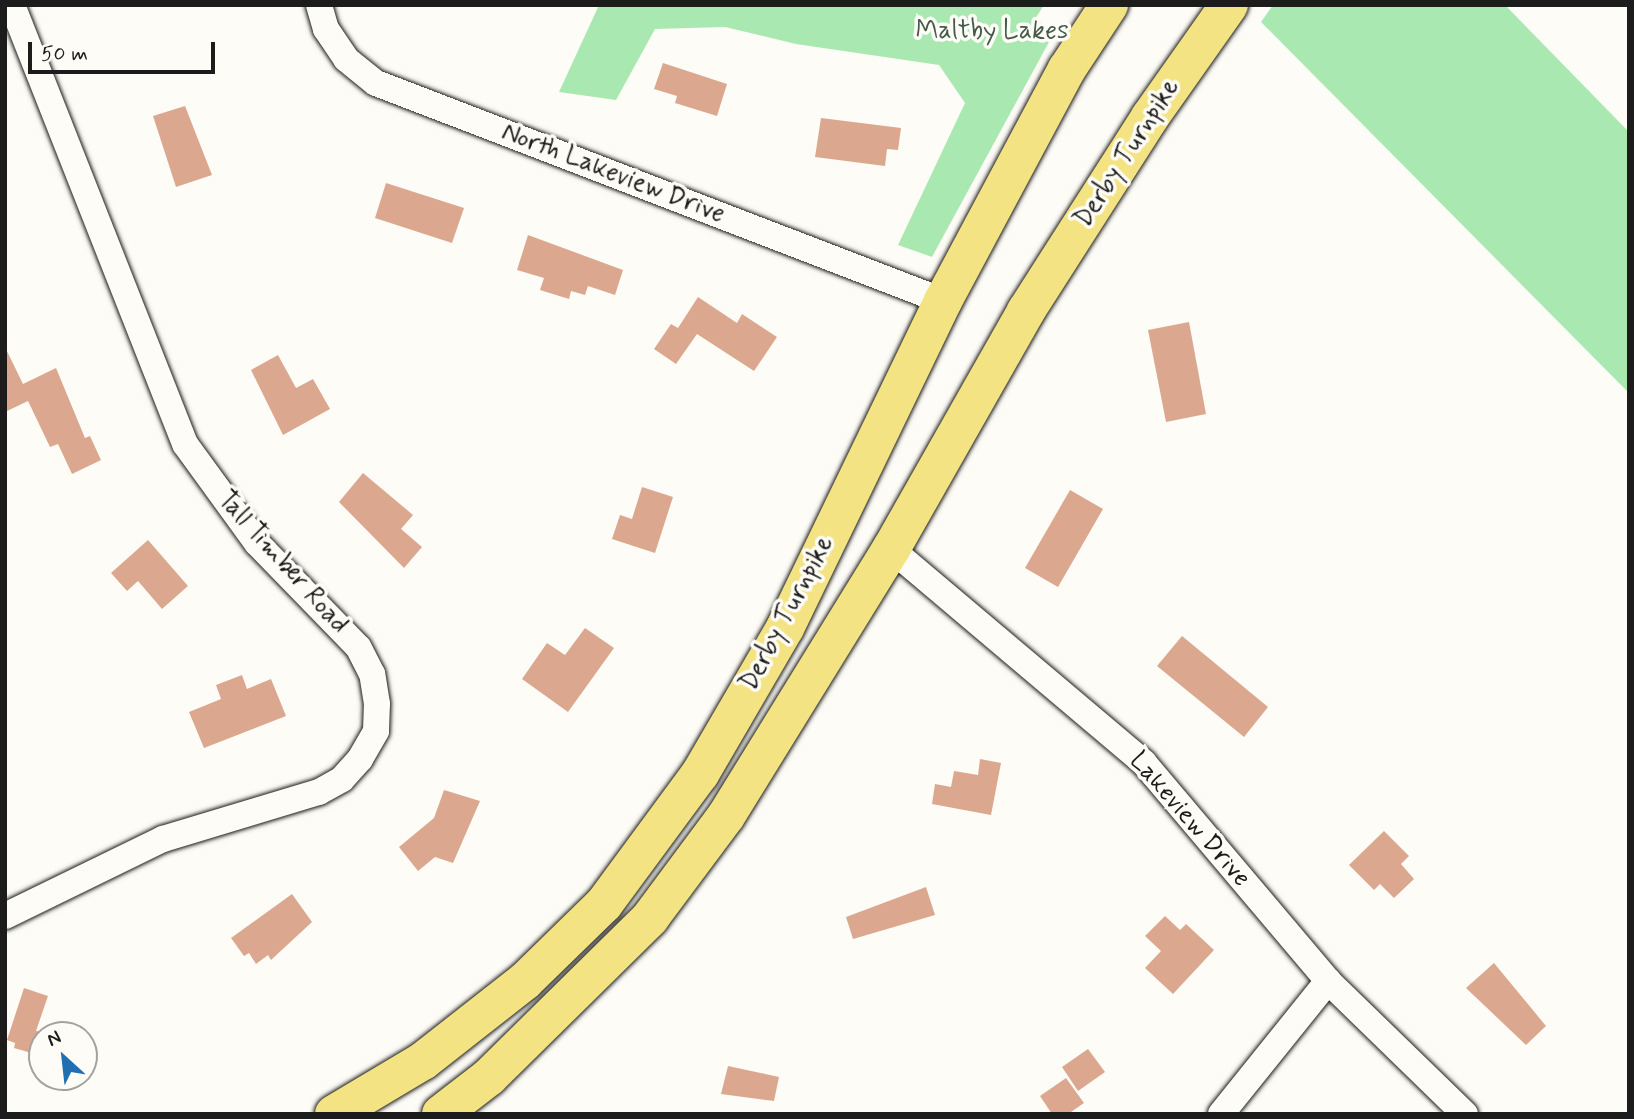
<!DOCTYPE html>
<html>
<head>
<meta charset="utf-8">
<style>
	body { margin:0 }
	#map { position:relative; width:1634px; height:1119px; overflow:hidden; background:#fdfcf7; font-family:Mynerve,sans-serif }
	div>[style] { position:absolute }
	.green>* { inset:0; background:#a9e9b1 }
	.building>* { inset:0; background:#dba88f }
	.roads { filter:drop-shadow(0 0 2px #1c1c1c) drop-shadow(0 0 2px #1c1c1c) }
	.minor>* { height:26px; margin:-13px; padding:0 13px; transform-origin:13px; border-radius:13px; background:#fdfcf7 }
	.trunk>* { height:38px; margin:-19px; padding:0 19px; transform-origin:19px; border-radius:19px; background:#f4e382 }
	span { translate:-50% -50%; white-space:nowrap; text-align:center; line-height:1.15; -webkit-text-stroke:7px #fdfcf7; paint-order:stroke }
	.park-label { font-size:26px; color:#465a49 }
	.street-label { font-size:26px; color:#1c1c1c }
	.frame { position:absolute; inset:0; border:7px solid #1c1c1c; pointer-events:none }
	.north { position:absolute; left:28px; top:1021px; width:70px; height:70px; box-sizing:border-box; background:#fdfcf7; border:2px solid #a3a29f; border-radius:50%; rotate:333deg; font-size:19px; font-weight:700; line-height:28px; text-align:center; color:#1c1c1c }
	.north::after { content:''; display:block; margin:auto; width:24px; height:32px; background:#1f6fb2; clip-path:polygon(50% 0,100% 100%,50% 72%,0 100%) }
	.scale { position:absolute; left:28px; top:42px; width:187px; height:32px; box-sizing:border-box; border:4px solid #1c1c1c; border-top:0; padding-left:9px; font-size:21px; line-height:24px; white-space:nowrap; color:#1c1c1c; -webkit-text-stroke:5px #fdfcf7; paint-order:stroke }
</style>
</head>
<body>
<div id="map">
	<div class="green">
		<i style="clip-path:polygon(599px 5px,1044px 5px,1035px 19px,1055px 31px,932px 257px,898px 245px,965px 103px,939px 65px,796px 44px,725px 27px,655px 29px,616px 100px,559px 92px)"></i>
		<i style="clip-path:polygon(1273px 5px,1505px 5px,1629px 132px,1629px 393px,1261px 22px)"></i>
	</div>
	<div class="building">
		<i style="clip-path:polygon(663px 63px,727px 84px,717px 116px,675px 103px,677px 96px,654px 89px)"></i>
		<i style="clip-path:polygon(185px 106px,212px 175px,176px 187px,153px 116px)"></i>
		<i style="clip-path:polygon(821px 118px,901px 128px,898px 150px,887px 149px,885px 166px,815px 157px)"></i>
		<i style="clip-path:polygon(386px 183px,464px 208px,452px 243px,375px 218px)"></i>
		<i style="clip-path:polygon(528px 235px,623px 270px,615px 295px,588px 286px,585px 295px,571px 291px,569px 299px,540px 290px,544px 278px,517px 270px)"></i>
		<i style="clip-path:polygon(698px 297px,737px 323px,742px 314px,777px 337px,754px 371px,697px 334px,676px 364px,654px 349px,671px 324px,678px 328px)"></i>
		<i style="clip-path:polygon(1189px 322px,1206px 414px,1166px 422px,1148px 330px)"></i>
		<i style="clip-path:polygon(5px 347px,23px 384px,56px 368px,85px 438px,90px 436px,101px 460px,72px 474px,58px 444px,50px 447px,28px 401px,5px 412px)"></i>
		<i style="clip-path:polygon(278px 355px,296px 388px,313px 379px,330px 409px,283px 435px,251px 370px)"></i>
		<i style="clip-path:polygon(363px 473px,413px 515px,401px 529px,422px 547px,404px 568px,339px 502px)"></i>
		<i style="clip-path:polygon(642px 487px,673px 497px,655px 553px,612px 539px,620px 515px,632px 519px)"></i>
		<i style="clip-path:polygon(1070px 490px,1103px 509px,1058px 587px,1025px 568px)"></i>
		<i style="clip-path:polygon(148px 540px,188px 586px,162px 609px,138px 581px,127px 591px,111px 573px)"></i>
		<i style="clip-path:polygon(585px 628px,614px 648px,568px 712px,522px 679px,547px 643px,565px 655px)"></i>
		<i style="clip-path:polygon(1182px 636px,1268px 707px,1244px 737px,1157px 666px)"></i>
		<i style="clip-path:polygon(242px 675px,247px 689px,271px 679px,286px 716px,204px 748px,189px 712px,221px 699px,216px 685px)"></i>
		<i style="clip-path:polygon(980px 759px,1001px 763px,991px 815px,932px 804px,935px 784px,951px 787px,954px 771px,978px 775px)"></i>
		<i style="clip-path:polygon(444px 790px,480px 801px,453px 863px,435px 857px,418px 871px,399px 847px,434px 818px)"></i>
		<i style="clip-path:polygon(1384px 831px,1409px 856px,1401px 864px,1414px 879px,1394px 898px,1380px 884px,1374px 890px,1349px 865px)"></i>
		<i style="clip-path:polygon(926px 887px,935px 915px,853px 939px,846px 917px)"></i>
		<i style="clip-path:polygon(292px 894px,312px 922px,271px 960px,268px 955px,256px 964px,249px 953px,244px 956px,231px 938px)"></i>
		<i style="clip-path:polygon(1165px 916px,1180px 930px,1186px 924px,1214px 950px,1173px 994px,1145px 968px,1161px 951px,1145px 936px)"></i>
		<i style="clip-path:polygon(1494px 963px,1546px 1026px,1526px 1045px,1466px 988px)"></i>
		<i style="clip-path:polygon(24px 988px,48px 996px,36px 1031px,42px 1032px,42px 1056px,14px 1048px,15px 1043px,7px 1040px)"></i>
		<i style="clip-path:polygon(1088px 1049px,1105px 1072px,1078px 1091px,1062px 1067px)"></i>
		<i style="clip-path:polygon(728px 1066px,779px 1077px,774px 1101px,721px 1094px)"></i>
		<i style="clip-path:polygon(1066px 1078px,1084px 1103px,1068px 1114px,1052px 1114px,1040px 1096px)"></i>
	</div>
	<div class="roads">
		<div class="minor">
			<i style="left:319px;top:5px;width:25px;rotate:74deg"></i>
			<i style="left:326px;top:29px;width:36px;rotate:56deg"></i>
			<i style="left:346px;top:59px;width:38px;rotate:39deg"></i>
			<i style="left:376px;top:83px;width:607px;rotate:21.03deg"></i>
			<i style="left:891px;top:549px;width:331px;rotate:40.2deg"></i>
			<i style="left:1144px;top:763px;width:285px;rotate:49.8deg"></i>
			<i style="left:1328px;top:981px;width:191px;rotate:44.2deg"></i>
			<i style="left:5px;top:916px;width:176px;rotate:-26deg"></i>
			<i style="left:163px;top:839px;width:163px;rotate:-16.8deg"></i>
			<i style="left:319px;top:792px;width:26px;rotate:-29deg"></i>
			<i style="left:342px;top:779px;width:27px;rotate:-48deg"></i>
			<i style="left:360px;top:759px;width:32px;rotate:-60deg"></i>
			<i style="left:376px;top:731px;width:27px;rotate:-88deg"></i>
			<i style="left:377px;top:704px;width:30px;rotate:-99deg"></i>
			<i style="left:372px;top:674px;width:30px;rotate:-117deg"></i>
			<i style="left:358px;top:647px;width:145px;rotate:-134.2deg"></i>
			<i style="left:257px;top:543px;width:122px;rotate:-126deg"></i>
			<i style="left:185px;top:444px;width:472px;rotate:-111.5deg"></i>
			<i style="left:1221px;top:1114px;width:171px;rotate:-51.2deg"></i>
		</div>
		<div class="trunk">
			<i style="left:334px;top:1114px;width:104px;rotate:-30.8deg"></i>
			<i style="left:423px;top:1061px;width:130px;rotate:-38.1deg"></i>
			<i style="left:525px;top:981px;width:110px;rotate:-44.3deg"></i>
			<i style="left:604px;top:904px;width:162px;rotate:-53.6deg"></i>
			<i style="left:700px;top:774px;width:169px;rotate:-59.8deg"></i>
			<i style="left:785px;top:628px;width:363px;rotate:-64.2deg"></i>
			<i style="left:943px;top:301px;width:263px;rotate:-61.9deg"></i>
			<i style="left:1067px;top:69px;width:77px;rotate:-56.7deg"></i>
			<i style="left:441px;top:1114px;width:61px;rotate:-37.6deg"></i>
			<i style="left:489px;top:1077px;width:226px;rotate:-44.6deg"></i>
			<i style="left:650px;top:918px;width:127px;rotate:-53.3deg"></i>
			<i style="left:726px;top:816px;width:314px;rotate:-58.3deg"></i>
			<i style="left:891px;top:549px;width:274px;rotate:-60.4deg"></i>
			<i style="left:1026px;top:311px;width:230px;rotate:-57.4deg"></i>
			<i style="left:1150px;top:117px;width:137px;rotate:-54.8deg"></i>
		</div>
	</div>
	<div class="park-label">
		<span style="left:992px;top:32px">Maltby Lakes</span>
	</div>
	<div class="street-label">
		<span style="left:1128px;top:154px;rotate:-57deg">Derby Turnpike</span>
		<span style="left:613px;top:174px;rotate:21deg">North Lakeview Drive</span>
		<span style="left:282px;top:563px;rotate:48deg">Tall Timber Road</span>
		<span style="left:788px;top:614px;rotate:-62deg">Derby Turnpike</span>
		<span style="left:1189px;top:820px;rotate:49deg">Lakeview Drive</span>
	</div>
	<div class="frame"></div>
	<div class="north">N</div>
	<div class="scale">50 m</div>
</div>
</body>
</html>
